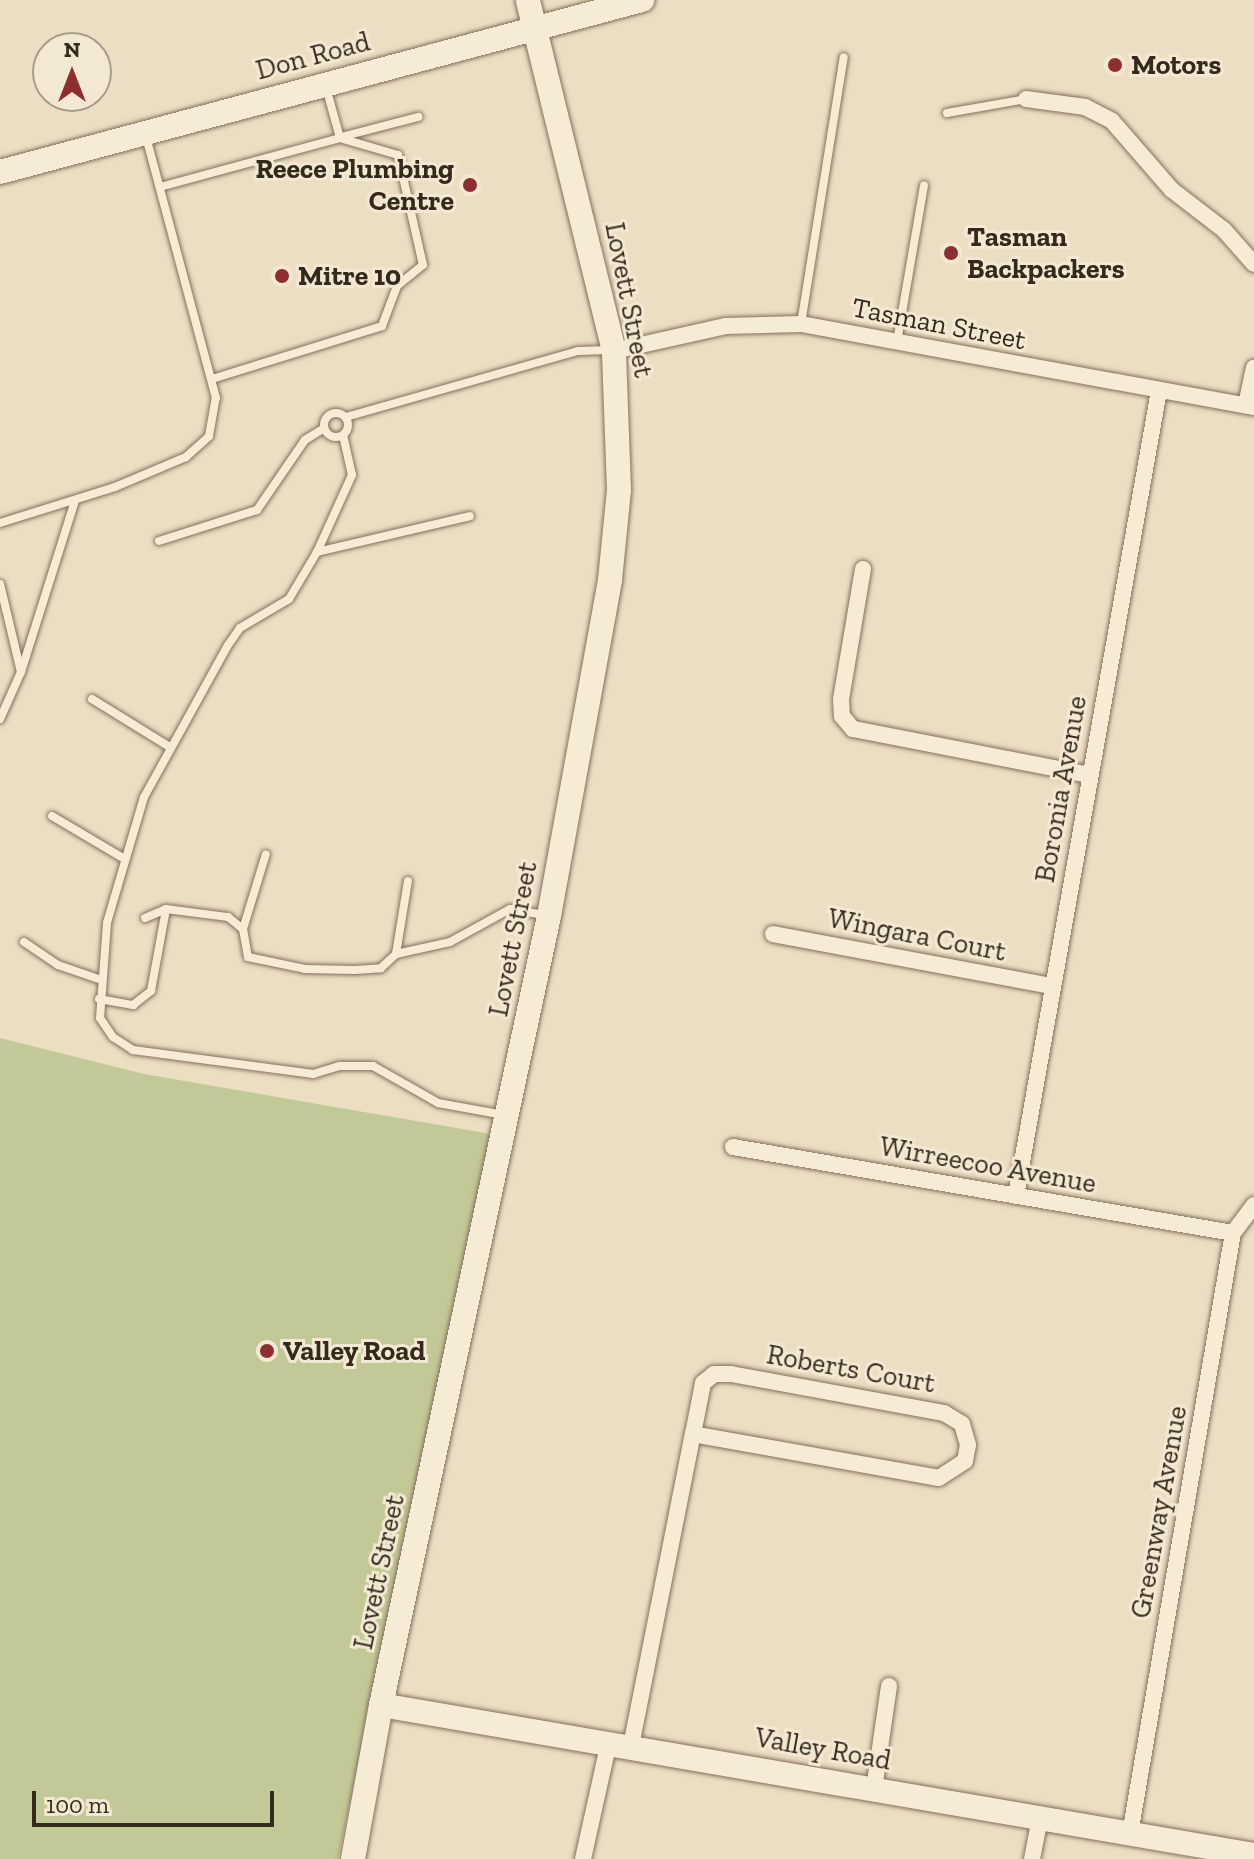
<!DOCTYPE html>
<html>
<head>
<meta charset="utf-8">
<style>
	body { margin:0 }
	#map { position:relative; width:1254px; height:1859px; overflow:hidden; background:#ebdec3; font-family:"Zilla Slab",serif }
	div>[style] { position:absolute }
	.green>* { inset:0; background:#c3c897 }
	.roads { filter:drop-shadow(0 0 2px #84705b) drop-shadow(0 0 2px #84705b) }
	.lane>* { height:8px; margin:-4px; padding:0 4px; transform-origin:4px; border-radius:4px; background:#f6ecd5 }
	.lane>.ring { margin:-4px; padding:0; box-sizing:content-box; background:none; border:8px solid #f6ecd5; border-radius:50% }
	.street>* { height:16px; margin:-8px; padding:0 8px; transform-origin:8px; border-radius:8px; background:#f6ecd5 }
	.secondary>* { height:24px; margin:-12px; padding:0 12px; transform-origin:12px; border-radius:12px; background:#f6ecd5 }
	.dots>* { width:22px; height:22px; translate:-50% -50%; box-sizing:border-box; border:4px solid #f3e9d2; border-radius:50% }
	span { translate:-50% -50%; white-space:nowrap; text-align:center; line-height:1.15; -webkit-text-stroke:6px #f3e9d2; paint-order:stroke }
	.street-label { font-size:28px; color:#35291e }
	.poi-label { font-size:28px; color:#35291e; font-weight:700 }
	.left { translate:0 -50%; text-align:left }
	.right { translate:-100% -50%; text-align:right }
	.north { position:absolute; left:32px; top:32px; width:80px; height:80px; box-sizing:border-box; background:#f3e9d2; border:2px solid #a79c8a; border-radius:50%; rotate:0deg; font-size:22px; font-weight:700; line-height:32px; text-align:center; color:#35291e }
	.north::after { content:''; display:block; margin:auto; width:28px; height:36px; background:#8f2e31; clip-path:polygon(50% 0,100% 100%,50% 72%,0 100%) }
	.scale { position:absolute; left:32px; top:1791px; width:242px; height:36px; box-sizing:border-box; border:4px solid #35291e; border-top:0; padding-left:10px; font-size:24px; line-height:28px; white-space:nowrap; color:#35291e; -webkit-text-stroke:6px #f3e9d2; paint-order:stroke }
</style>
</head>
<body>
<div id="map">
	<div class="green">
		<i style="clip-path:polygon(0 1038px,144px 1074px,491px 1134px,338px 1859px,0 1859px)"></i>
	</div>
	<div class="roads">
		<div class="lane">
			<i style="left:947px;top:113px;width:80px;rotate:-10deg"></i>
			<i style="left:341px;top:137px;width:80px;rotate:-14.6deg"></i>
			<i style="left:160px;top:187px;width:187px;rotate:-15.2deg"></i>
			<i style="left:340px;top:138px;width:53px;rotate:-105.4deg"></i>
			<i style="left:801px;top:324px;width:270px;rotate:-80.9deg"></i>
			<i style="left:897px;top:342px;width:159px;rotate:-80.2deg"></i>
			<i style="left:212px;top:379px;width:178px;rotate:-17.3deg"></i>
			<i style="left:382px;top:326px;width:43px;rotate:-69.4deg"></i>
			<i style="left:397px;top:286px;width:33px;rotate:-39deg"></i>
			<i style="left:423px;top:265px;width:113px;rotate:-102.8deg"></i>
			<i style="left:398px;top:155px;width:60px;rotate:-163.7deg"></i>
			<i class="ring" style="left:324px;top:413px;width:16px;height:16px"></i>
			<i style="left:346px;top:417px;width:241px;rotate:-15.9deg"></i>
			<i style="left:578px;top:351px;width:31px;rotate:-2deg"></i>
			<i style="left:343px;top:435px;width:41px;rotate:77.3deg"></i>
			<i style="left:352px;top:475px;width:85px;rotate:114.4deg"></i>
			<i style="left:317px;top:552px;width:55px;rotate:120.8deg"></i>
			<i style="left:289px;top:599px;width:57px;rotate:149.4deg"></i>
			<i style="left:240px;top:628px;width:21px;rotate:125deg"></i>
			<i style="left:228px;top:645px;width:174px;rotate:118.9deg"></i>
			<i style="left:144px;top:797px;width:131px;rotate:106.4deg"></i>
			<i style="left:107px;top:923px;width:95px;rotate:94.2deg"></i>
			<i style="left:100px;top:1018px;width:23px;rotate:56deg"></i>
			<i style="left:113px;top:1037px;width:24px;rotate:33deg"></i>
			<i style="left:133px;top:1050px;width:182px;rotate:7.6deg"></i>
			<i style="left:313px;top:1074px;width:28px;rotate:-17deg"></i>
			<i style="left:340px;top:1066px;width:33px"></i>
			<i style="left:373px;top:1066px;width:75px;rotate:29.6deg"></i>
			<i style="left:438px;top:1103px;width:67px;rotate:10.3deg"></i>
			<i style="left:0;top:523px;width:121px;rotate:-17.4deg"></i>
			<i style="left:115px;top:487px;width:77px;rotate:-22.9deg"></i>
			<i style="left:186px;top:457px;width:31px;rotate:-42deg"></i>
			<i style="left:209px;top:436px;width:39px;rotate:-80deg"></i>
			<i style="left:216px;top:398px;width:271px;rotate:-105deg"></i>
			<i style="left:159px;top:541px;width:103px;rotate:-17.6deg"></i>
			<i style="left:257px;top:510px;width:85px;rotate:-55.6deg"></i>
			<i style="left:305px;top:440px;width:22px;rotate:-32deg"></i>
			<i style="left:317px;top:552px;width:157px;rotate:-13.2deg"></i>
			<i style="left:0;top:584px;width:90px;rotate:76.6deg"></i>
			<i style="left:92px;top:699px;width:89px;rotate:31.7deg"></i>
			<i style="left:0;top:719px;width:51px;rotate:-65.9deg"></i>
			<i style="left:21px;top:672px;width:179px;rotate:-72.5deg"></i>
			<i style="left:52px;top:816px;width:82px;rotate:30.6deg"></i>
			<i style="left:145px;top:918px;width:23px;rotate:-23deg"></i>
			<i style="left:166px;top:909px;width:63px;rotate:7.4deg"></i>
			<i style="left:228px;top:917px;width:19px;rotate:39deg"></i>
			<i style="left:243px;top:929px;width:28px;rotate:80deg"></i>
			<i style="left:248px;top:957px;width:58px;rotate:11.9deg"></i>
			<i style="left:305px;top:969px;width:50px;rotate:1.1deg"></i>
			<i style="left:355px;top:970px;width:26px;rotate:-4deg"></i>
			<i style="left:381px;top:968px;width:21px;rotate:-43deg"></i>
			<i style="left:396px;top:954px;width:55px;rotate:-12.5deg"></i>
			<i style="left:450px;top:942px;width:68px;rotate:-28.8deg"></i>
			<i style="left:510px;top:909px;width:39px;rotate:10deg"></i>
			<i style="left:243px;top:929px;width:78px;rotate:-73deg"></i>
			<i style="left:24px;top:942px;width:41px;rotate:34.1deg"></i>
			<i style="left:58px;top:965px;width:43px;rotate:18.9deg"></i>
			<i style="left:396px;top:954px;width:74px;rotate:-80.7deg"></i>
			<i style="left:99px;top:999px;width:35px;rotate:10deg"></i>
			<i style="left:133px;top:1005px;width:23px;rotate:-38deg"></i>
			<i style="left:151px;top:991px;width:83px;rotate:-79.6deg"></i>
		</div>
		<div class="street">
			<i style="left:1026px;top:99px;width:60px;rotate:7.7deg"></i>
			<i style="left:1085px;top:107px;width:30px;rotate:27deg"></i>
			<i style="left:1112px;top:121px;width:91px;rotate:49deg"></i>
			<i style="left:1172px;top:190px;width:66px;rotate:37.6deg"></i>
			<i style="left:1224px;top:230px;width:45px;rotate:48.6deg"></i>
			<i style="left:614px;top:351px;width:115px;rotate:-12.6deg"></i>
			<i style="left:726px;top:326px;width:75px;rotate:-1.5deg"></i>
			<i style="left:801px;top:324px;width:461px;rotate:10.4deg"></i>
			<i style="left:1246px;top:405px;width:38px;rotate:-78deg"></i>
			<i style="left:863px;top:569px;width:132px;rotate:99.6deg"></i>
			<i style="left:841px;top:699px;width:17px;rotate:87deg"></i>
			<i style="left:842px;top:716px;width:17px;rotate:50deg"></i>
			<i style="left:853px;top:729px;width:240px;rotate:11deg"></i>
			<i style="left:773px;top:934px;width:284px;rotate:10.6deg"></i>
			<i style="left:733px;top:1147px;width:507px;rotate:9.76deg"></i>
			<i style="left:1016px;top:1196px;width:818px;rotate:-79.93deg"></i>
			<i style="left:631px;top:1746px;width:318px;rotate:-78.8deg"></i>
			<i style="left:693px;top:1434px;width:52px;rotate:-78.9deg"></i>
			<i style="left:703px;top:1383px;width:14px;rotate:-39deg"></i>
			<i style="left:714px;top:1374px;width:17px"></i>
			<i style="left:731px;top:1374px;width:217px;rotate:10.4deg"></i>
			<i style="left:944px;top:1413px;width:21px;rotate:31deg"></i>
			<i style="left:962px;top:1424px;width:22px;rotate:74deg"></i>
			<i style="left:968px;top:1445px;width:16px;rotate:101deg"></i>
			<i style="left:965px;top:1461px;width:31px;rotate:147deg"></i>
			<i style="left:939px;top:1478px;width:250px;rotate:-169.9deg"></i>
			<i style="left:874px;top:1789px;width:104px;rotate:-81.7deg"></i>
			<i style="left:1130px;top:1834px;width:610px;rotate:-80.28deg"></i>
			<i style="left:1233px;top:1233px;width:35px;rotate:-53deg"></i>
			<i style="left:583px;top:1859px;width:120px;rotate:-77.5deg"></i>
			<i style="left:1032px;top:1859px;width:42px;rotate:-79deg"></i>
		</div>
		<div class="secondary">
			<i style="left:0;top:172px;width:665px;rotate:-15deg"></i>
			<i style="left:381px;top:1705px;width:886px;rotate:9.75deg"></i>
			<i style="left:353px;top:1859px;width:157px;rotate:-79.7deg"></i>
			<i style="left:381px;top:1705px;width:807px;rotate:-77.98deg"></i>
			<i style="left:549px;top:916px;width:341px;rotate:-79.7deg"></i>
			<i style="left:610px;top:580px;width:90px;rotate:-84.3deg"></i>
			<i style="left:619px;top:490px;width:139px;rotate:-92.1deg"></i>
			<i style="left:614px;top:351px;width:361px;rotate:-103.8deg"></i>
		</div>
	</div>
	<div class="dots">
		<i style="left:1115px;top:65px;background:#8f2e31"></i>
		<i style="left:470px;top:185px;background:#8f2e31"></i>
		<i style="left:951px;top:253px;background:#8f2e31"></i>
		<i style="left:282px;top:276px;background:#8f2e31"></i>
		<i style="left:267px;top:1351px;background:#8f2e31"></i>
	</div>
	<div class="street-label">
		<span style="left:313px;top:56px;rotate:-15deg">Don Road</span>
		<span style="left:629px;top:300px;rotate:79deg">Lovett Street</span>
		<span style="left:939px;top:324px;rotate:11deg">Tasman Street</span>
		<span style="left:1061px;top:789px;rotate:-80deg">Boronia Avenue</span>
		<span style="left:917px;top:935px;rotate:11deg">Wingara Court</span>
		<span style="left:513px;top:939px;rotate:-79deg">Lovett Street</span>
		<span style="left:988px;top:1165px;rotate:10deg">Wirreecoo Avenue</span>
		<span style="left:851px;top:1369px;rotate:10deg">Roberts Court</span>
		<span style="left:1159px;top:1512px;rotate:-80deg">Greenway Avenue</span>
		<span style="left:379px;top:1572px;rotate:-78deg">Lovett Street</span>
		<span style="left:823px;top:1749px;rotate:10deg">Valley Road</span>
	</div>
	<div class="poi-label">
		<span class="left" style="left:1131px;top:65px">Motors</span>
		<span class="right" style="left:454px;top:185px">Reece Plumbing<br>Centre</span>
		<span class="left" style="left:967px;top:253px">Tasman<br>Backpackers</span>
		<span class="left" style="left:298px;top:276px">Mitre 10</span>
		<span class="left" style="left:283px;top:1351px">Valley Road</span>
	</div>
	<div class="north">N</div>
	<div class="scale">100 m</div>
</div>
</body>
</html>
